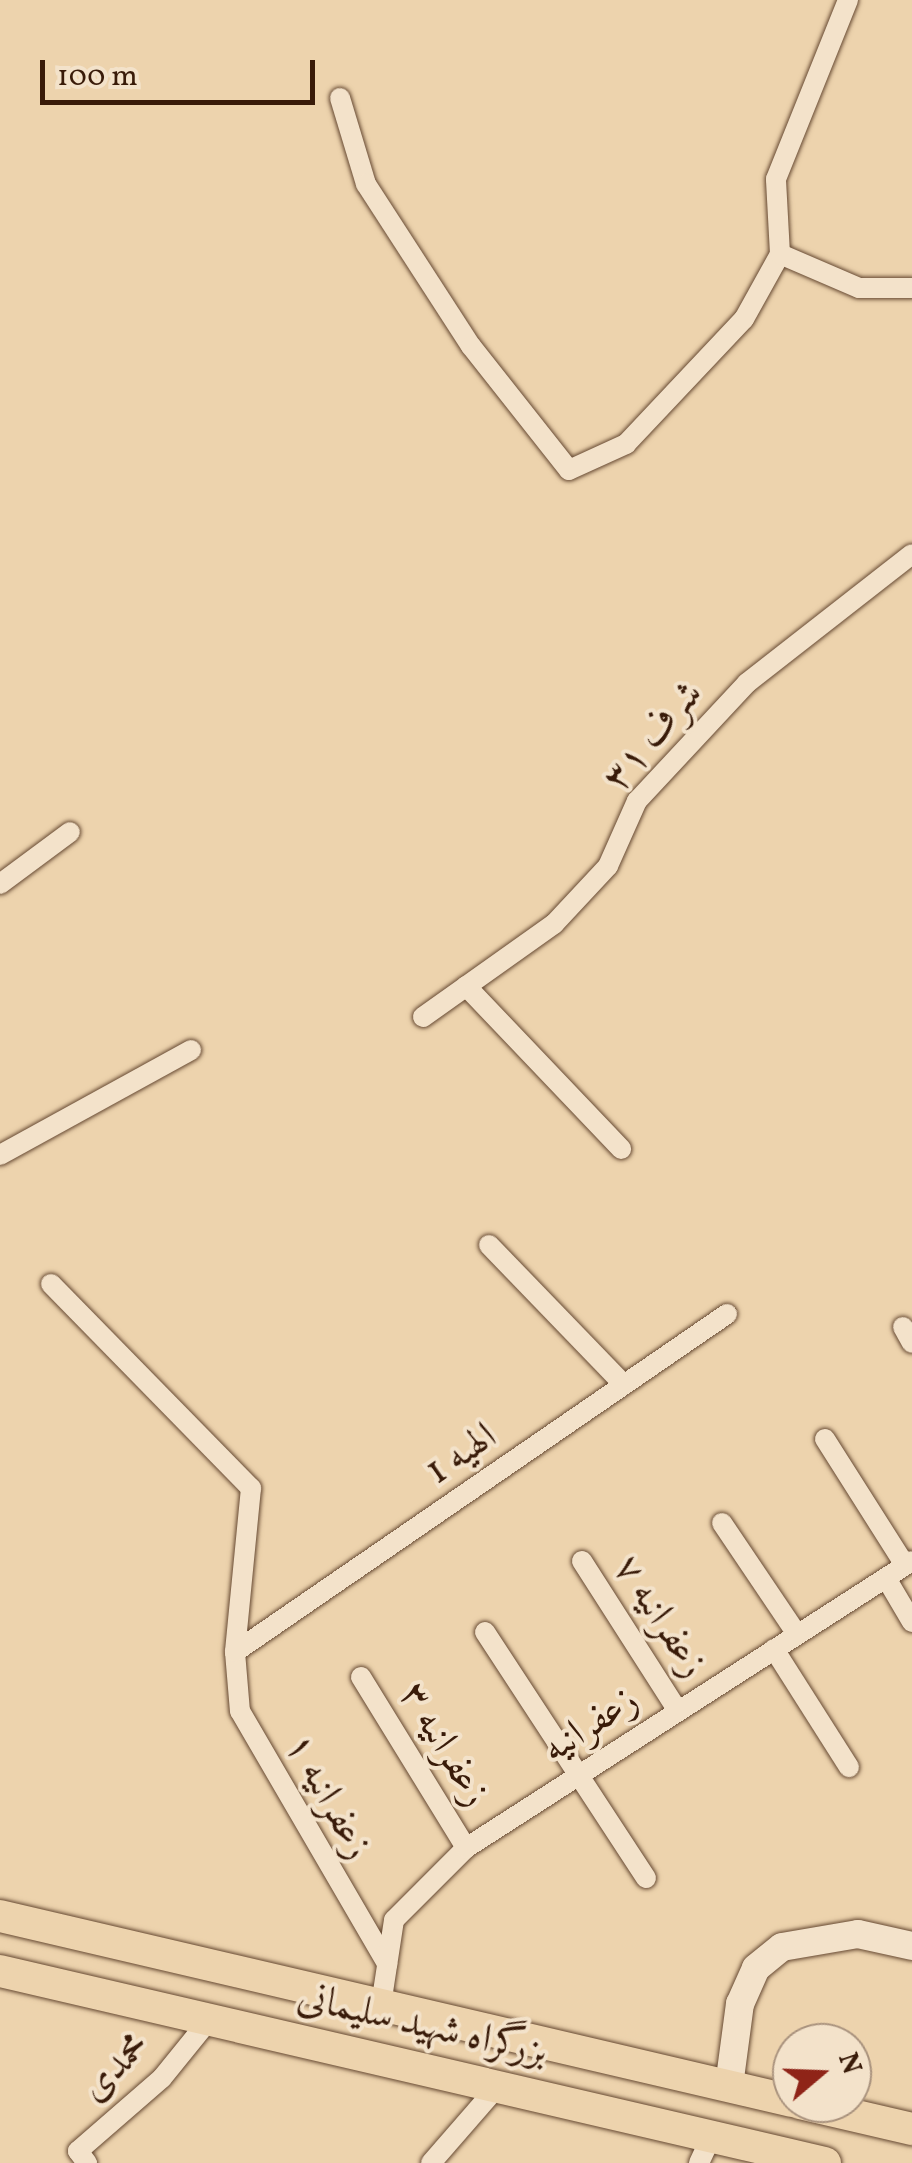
<!DOCTYPE html>
<html>
<head>
<meta charset="utf-8">
<style>
	body { margin:0 }
	#map { position:relative; width:912px; height:2163px; overflow:hidden; background:#edd3ad; font-family:Vollkorn,Amiri,serif }
	div>[style] { position:absolute }
	.roads { filter:drop-shadow(0 0 2px #664932) drop-shadow(0 0 2px #664932) }
	.minor>* { height:20px; margin:-10px; padding:0 10px; transform-origin:10px; border-radius:10px; background:#f3e2ca }
	.secondary>* { height:28px; margin:-14px; padding:0 14px; transform-origin:14px; border-radius:14px; background:#f3e2ca }
	.trunk>* { height:32px; margin:-16px; padding:0 16px; transform-origin:16px; border-radius:16px; background:#edd3ad }
	span { translate:-50% -50%; white-space:nowrap; text-align:center; line-height:1.15; -webkit-text-stroke:8px #f3e2ca; paint-order:stroke }
	.street-label { font-size:40px; color:#391b09 }
	.north { position:absolute; left:772px; top:2023px; width:100px; height:100px; box-sizing:border-box; background:#f3e2ca; border:2px solid #a9927d; border-radius:50%; rotate:71deg; font-size:28px; font-weight:700; line-height:40px; text-align:center; color:#391b09 }
	.north::after { content:''; display:block; margin:auto; width:35px; height:45px; background:#8f2418; clip-path:polygon(50% 0,100% 100%,50% 72%,0 100%) }
	.scale { position:absolute; left:40px; top:60px; width:275px; height:45px; box-sizing:border-box; border:5px solid #391b09; border-top:0; padding-left:12px; font-size:30px; line-height:35px; white-space:nowrap; color:#391b09; -webkit-text-stroke:8px #f3e2ca; paint-order:stroke }
</style>
</head>
<body>
<div id="map">
	<div class="roads">
		<div class="minor">
			<i style="left:340px;top:98px;width:90px;rotate:73.2deg"></i>
			<i style="left:366px;top:184px;width:193px;rotate:57.1deg"></i>
			<i style="left:471px;top:346px;width:158px;rotate:51.7deg"></i>
			<i style="left:569px;top:470px;width:63px;rotate:-24.5deg"></i>
			<i style="left:626px;top:444px;width:172px;rotate:-46.7deg"></i>
			<i style="left:744px;top:319px;width:74px;rotate:-61deg"></i>
			<i style="left:780px;top:254px;width:75px;rotate:-93.1deg"></i>
			<i style="left:776px;top:179px;width:193px;rotate:-68.1deg"></i>
			<i style="left:780px;top:254px;width:86px;rotate:23.3deg"></i>
			<i style="left:859px;top:288px;width:53px"></i>
			<i style="left:0;top:884px;width:87px;rotate:-36.6deg"></i>
			<i style="left:466px;top:986px;width:225px;rotate:46.4deg"></i>
			<i style="left:423px;top:1017px;width:161px;rotate:-35.4deg"></i>
			<i style="left:554px;top:924px;width:79px;rotate:-47deg"></i>
			<i style="left:608px;top:866px;width:71px;rotate:-66deg"></i>
			<i style="left:637px;top:801px;width:161px;rotate:-47deg"></i>
			<i style="left:747px;top:683px;width:209px;rotate:-38deg"></i>
			<i style="left:0;top:1155px;width:218px;rotate:-28.8deg"></i>
			<i style="left:489px;top:1245px;width:194px;rotate:46deg"></i>
			<i style="left:51px;top:1284px;width:286px;rotate:45.6deg"></i>
			<i style="left:251px;top:1488px;width:165px;rotate:95.6deg"></i>
			<i style="left:235px;top:1652px;width:59px;rotate:85.2deg"></i>
			<i style="left:240px;top:1711px;width:293px;rotate:59.8deg"></i>
			<i style="left:903px;top:1327px;width:18px;rotate:61deg"></i>
			<i style="left:825px;top:1439px;width:149px;rotate:57.6deg"></i>
			<i style="left:722px;top:1523px;width:134px;rotate:56deg"></i>
			<i style="left:582px;top:1561px;width:178px;rotate:57.4deg"></i>
			<i style="left:886px;top:1578px;width:51px;rotate:59.4deg"></i>
			<i style="left:485px;top:1632px;width:294px;rotate:56.8deg"></i>
			<i style="left:774px;top:1649px;width:140px;rotate:57.6deg"></i>
			<i style="left:235px;top:1652px;width:597px;rotate:-34.49deg"></i>
			<i style="left:361px;top:1677px;width:201px;rotate:58.4deg"></i>
			<i style="left:381px;top:2005px;width:86px;rotate:-81.3deg"></i>
			<i style="left:394px;top:1920px;width:102px;rotate:-45deg"></i>
			<i style="left:466px;top:1848px;width:530px;rotate:-32.76deg"></i>
			<i style="left:87px;top:2163px;width:15px;rotate:-127deg"></i>
			<i style="left:78px;top:2151px;width:111px;rotate:-41deg"></i>
			<i style="left:162px;top:2078px;width:75px;rotate:-51deg"></i>
			<i style="left:431px;top:2163px;width:101px;rotate:-49deg"></i>
			<i style="left:699px;top:2163px;width:29px;rotate:-65deg"></i>
		</div>
		<div class="secondary">
			<i style="left:729px;top:2086px;width:83px;rotate:-82.4deg"></i>
			<i style="left:740px;top:2004px;width:39px;rotate:-66deg"></i>
			<i style="left:756px;top:1968px;width:33px;rotate:-39deg"></i>
			<i style="left:782px;top:1947px;width:77px;rotate:-9.7deg"></i>
			<i style="left:858px;top:1934px;width:55px;rotate:12.5deg"></i>
		</div>
		<div class="trunk">
			<i style="left:0;top:1916px;width:813px;rotate:13.15deg"></i>
			<i style="left:0;top:1971px;width:847px;rotate:13.1deg"></i>
			<i style="left:800px;top:2103px;width:115px;rotate:13.1deg"></i>
		</div>
	</div>
	<div class="street-label">
		<span style="left:654px;top:737px;rotate:-50deg">شرف ۳۱</span>
		<span style="left:462px;top:1455px;rotate:-35deg">الهیه 1</span>
		<span style="left:659px;top:1617px;rotate:57deg">زعفرانیه ۷</span>
		<span style="left:591px;top:1726px;rotate:-33deg">زعفرانیه</span>
		<span style="left:443px;top:1745px;rotate:59deg">زعفرانیه ۳</span>
		<span style="left:327px;top:1797px;rotate:61deg">زعفرانیه ۱</span>
		<span style="left:422px;top:2026px;rotate:13deg">بزرگراه شهید سلیمانی</span>
		<span style="left:116px;top:2068px;rotate:-44deg">محمدی</span>
	</div>
	<div class="north">N</div>
	<div class="scale">100 m</div>
</div>
</body>
</html>
